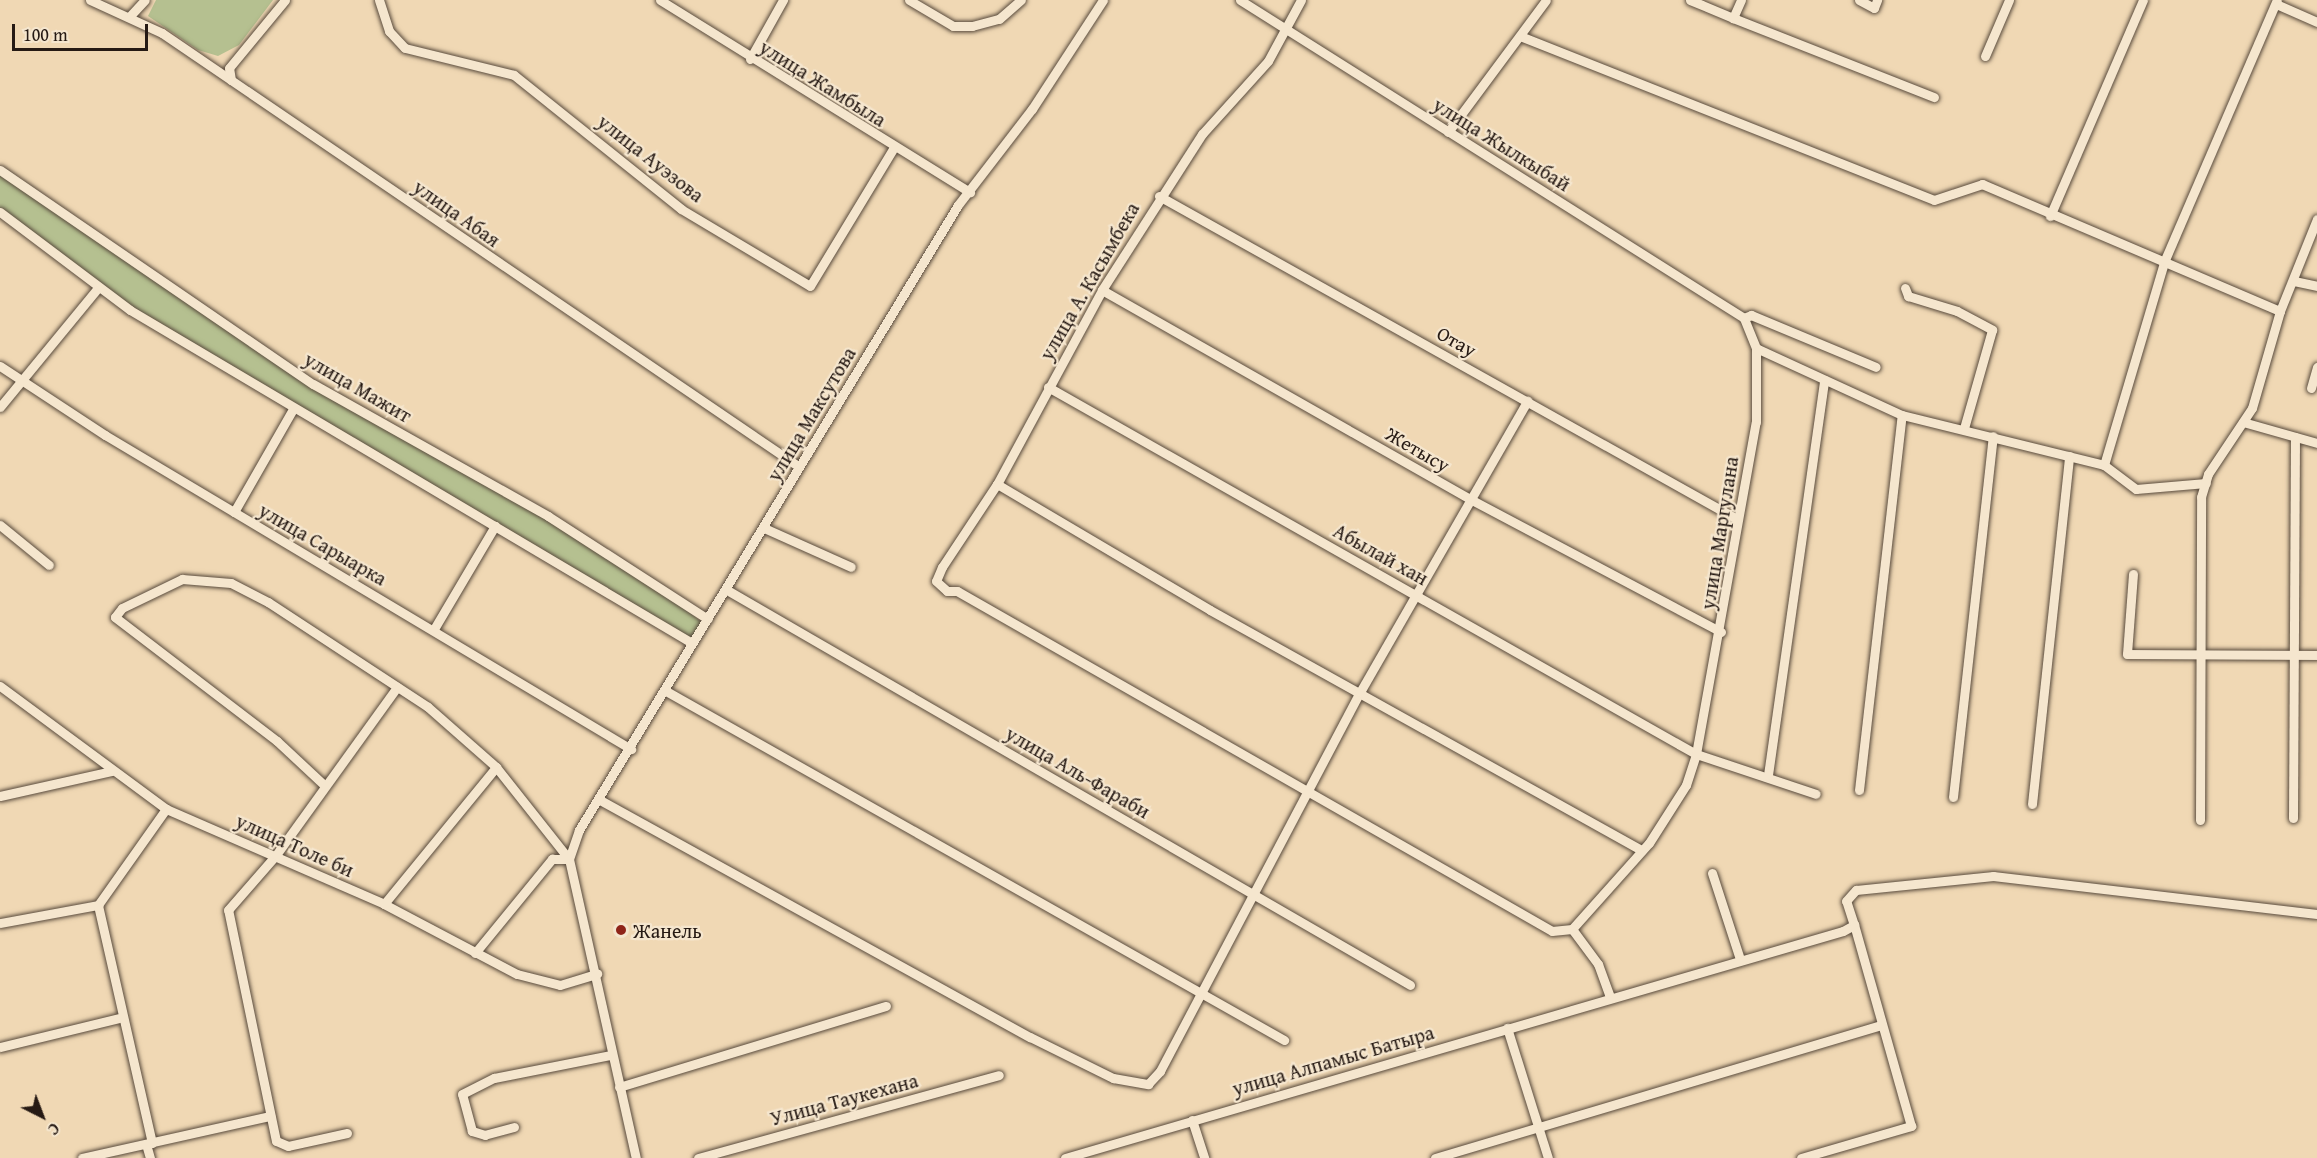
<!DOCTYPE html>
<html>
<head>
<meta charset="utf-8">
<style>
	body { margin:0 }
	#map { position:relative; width:2317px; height:1158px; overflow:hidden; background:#f0d8b4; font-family:"Gentium Book Plus",serif }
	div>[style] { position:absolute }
	.green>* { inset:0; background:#b5c090 }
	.roads { filter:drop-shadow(0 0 2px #584a3c) drop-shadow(0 0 2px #584a3c) }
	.minor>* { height:9px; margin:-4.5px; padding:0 4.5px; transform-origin:4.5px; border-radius:4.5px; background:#f5e6ce }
	.dots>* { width:16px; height:16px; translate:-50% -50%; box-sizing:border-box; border:3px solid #f5e6ce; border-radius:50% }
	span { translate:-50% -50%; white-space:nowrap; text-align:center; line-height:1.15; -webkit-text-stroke:4.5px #f5e6ce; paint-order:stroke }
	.street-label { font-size:20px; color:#261a14 }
	.poi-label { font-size:20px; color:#261a14 }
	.left { translate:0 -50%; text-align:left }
	.north { position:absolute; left:12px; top:1086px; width:60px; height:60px; -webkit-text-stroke:4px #f5e6ce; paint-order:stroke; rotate:138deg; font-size:16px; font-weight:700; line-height:24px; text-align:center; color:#261a14 }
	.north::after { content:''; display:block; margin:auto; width:21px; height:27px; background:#261a14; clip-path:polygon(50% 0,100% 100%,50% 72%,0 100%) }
	.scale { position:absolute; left:12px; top:24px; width:136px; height:27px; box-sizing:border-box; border:3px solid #261a14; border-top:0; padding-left:8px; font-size:18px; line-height:21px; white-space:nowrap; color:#261a14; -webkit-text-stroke:4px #f5e6ce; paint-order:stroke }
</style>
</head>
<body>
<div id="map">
	<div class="green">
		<i style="clip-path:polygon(156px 0,273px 0,239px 45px,218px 56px,198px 50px,148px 16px)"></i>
		<i style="clip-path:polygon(0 171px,313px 383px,654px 582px,707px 627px,695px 644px,100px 287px,0 211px)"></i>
	</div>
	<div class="roads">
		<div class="minor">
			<i style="left:90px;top:0;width:79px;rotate:24.6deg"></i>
			<i style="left:162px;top:33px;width:769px;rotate:34.25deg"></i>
			<i style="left:379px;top:0;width:33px;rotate:72deg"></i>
			<i style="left:389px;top:31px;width:23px;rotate:47deg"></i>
			<i style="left:405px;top:48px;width:112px;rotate:13.9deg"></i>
			<i style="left:514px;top:75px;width:214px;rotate:38.7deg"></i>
			<i style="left:681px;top:209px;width:150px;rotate:30.8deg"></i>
			<i style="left:810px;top:286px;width:160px;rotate:-58.8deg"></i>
			<i style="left:660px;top:0;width:365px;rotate:31.8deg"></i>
			<i style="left:909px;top:0;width:51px;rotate:30.6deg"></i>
			<i style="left:953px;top:26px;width:19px"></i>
			<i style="left:972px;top:26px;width:28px;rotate:-15deg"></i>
			<i style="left:999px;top:19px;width:29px;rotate:-41deg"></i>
			<i style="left:1240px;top:0;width:596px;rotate:32.25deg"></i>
			<i style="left:1301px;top:0;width:69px;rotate:118.4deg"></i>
			<i style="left:1268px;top:61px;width:98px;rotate:132.1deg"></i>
			<i style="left:1202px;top:134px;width:185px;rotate:122.7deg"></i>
			<i style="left:1102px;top:290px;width:221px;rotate:118.4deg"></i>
			<i style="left:997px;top:484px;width:100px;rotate:123.5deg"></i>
			<i style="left:942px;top:567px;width:15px;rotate:113deg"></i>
			<i style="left:936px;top:581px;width:15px;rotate:42deg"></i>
			<i style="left:947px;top:591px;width:10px"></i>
			<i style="left:957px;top:591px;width:685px;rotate:29.74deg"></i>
			<i style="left:1552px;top:931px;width:20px;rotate:-6deg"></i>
			<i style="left:1572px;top:929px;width:115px;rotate:-48.2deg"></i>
			<i style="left:1649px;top:843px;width:69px;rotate:-57.5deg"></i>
			<i style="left:1686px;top:785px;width:33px;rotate:-72deg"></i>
			<i style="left:1696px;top:754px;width:337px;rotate:-79.8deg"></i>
			<i style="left:1756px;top:422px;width:74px;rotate:-90deg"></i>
			<i style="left:1756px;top:348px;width:32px;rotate:-112deg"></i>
			<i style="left:1690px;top:0;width:47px;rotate:22.7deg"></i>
			<i style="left:1741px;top:0;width:20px;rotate:114deg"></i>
			<i style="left:1733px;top:18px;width:216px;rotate:21.5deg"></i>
			<i style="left:1859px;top:0;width:17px;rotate:28deg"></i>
			<i style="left:1874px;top:8px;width:9px;rotate:-69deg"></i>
			<i style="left:2276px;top:4px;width:45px;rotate:23.7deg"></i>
			<i style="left:129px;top:17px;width:23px;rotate:-47deg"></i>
			<i style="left:1520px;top:36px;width:445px;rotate:21.6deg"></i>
			<i style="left:1934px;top:200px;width:51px;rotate:-18.4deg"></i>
			<i style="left:1982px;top:184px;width:324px;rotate:23.1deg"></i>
			<i style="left:1985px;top:56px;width:61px;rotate:-66.8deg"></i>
			<i style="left:750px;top:59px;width:68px;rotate:-60.8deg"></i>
			<i style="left:231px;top:80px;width:12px;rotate:-99deg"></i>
			<i style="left:229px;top:68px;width:88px;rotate:-50.5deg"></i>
			<i style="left:1448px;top:132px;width:164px;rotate:-53.4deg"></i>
			<i style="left:0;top:170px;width:379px;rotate:34.4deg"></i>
			<i style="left:313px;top:384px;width:270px;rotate:29.3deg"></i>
			<i style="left:548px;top:516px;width:190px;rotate:32.8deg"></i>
			<i style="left:1159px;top:196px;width:662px;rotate:29.2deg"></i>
			<i style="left:0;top:212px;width:163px;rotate:37deg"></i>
			<i style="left:130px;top:310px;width:653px;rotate:30.65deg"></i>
			<i style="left:2050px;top:216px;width:235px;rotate:-66.7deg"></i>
			<i style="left:2294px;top:281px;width:24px;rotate:12deg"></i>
			<i style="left:1905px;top:288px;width:9px;rotate:69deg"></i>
			<i style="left:1908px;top:296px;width:51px;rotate:17deg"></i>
			<i style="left:1957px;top:311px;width:40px;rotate:28deg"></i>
			<i style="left:1992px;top:330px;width:102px;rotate:105.9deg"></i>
			<i style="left:1102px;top:290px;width:423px;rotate:29.6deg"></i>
			<i style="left:1470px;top:499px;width:284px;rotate:27.9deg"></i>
			<i style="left:1744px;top:318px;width:8px;rotate:-23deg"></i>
			<i style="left:1751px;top:315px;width:135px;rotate:22.6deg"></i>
			<i style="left:1756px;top:348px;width:161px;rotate:24.7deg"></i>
			<i style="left:1902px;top:415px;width:208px;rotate:13.9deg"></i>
			<i style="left:2104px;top:465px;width:40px;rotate:37deg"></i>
			<i style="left:2136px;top:489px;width:70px;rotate:-4.9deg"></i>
			<i style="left:0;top:366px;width:126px;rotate:33.3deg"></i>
			<i style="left:105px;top:435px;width:613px;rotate:30.84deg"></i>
			<i style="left:1048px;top:387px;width:745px;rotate:29.53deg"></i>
			<i style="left:1696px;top:754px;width:126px;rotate:18.4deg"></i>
			<i style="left:2311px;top:388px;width:22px;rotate:-74deg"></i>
			<i style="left:0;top:407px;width:153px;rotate:-50.6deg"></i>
			<i style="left:2243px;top:422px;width:77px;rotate:15.8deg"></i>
			<i style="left:2104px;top:465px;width:212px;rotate:-73.5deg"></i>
			<i style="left:2164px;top:262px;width:285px;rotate:-66.7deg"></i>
			<i style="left:997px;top:484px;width:247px;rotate:30.6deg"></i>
			<i style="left:1210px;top:610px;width:494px;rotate:29.1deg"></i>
			<i style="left:234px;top:512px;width:119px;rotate:-60.2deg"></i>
			<i style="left:0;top:525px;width:63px;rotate:39.2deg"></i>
			<i style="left:764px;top:528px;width:95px;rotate:24.1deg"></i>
			<i style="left:2133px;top:574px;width:80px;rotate:94.3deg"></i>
			<i style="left:2127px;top:654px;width:190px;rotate:0.3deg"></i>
			<i style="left:727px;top:590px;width:789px;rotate:30.04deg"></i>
			<i style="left:434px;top:629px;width:120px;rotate:-59.4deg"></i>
			<i style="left:0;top:686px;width:207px;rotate:36.5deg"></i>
			<i style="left:166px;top:809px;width:238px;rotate:23.5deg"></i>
			<i style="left:384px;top:904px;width:150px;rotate:27.8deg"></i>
			<i style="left:517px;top:974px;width:44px;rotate:14.3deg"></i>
			<i style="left:560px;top:985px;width:39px;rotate:-17deg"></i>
			<i style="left:666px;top:691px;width:710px;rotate:29.45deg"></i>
			<i style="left:1768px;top:775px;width:399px;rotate:-81.9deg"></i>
			<i style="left:324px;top:785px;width:64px;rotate:-136.9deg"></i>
			<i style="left:277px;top:741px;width:204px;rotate:-142.6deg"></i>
			<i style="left:115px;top:617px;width:11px;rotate:-52deg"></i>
			<i style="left:122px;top:608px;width:67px;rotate:-25.8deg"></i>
			<i style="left:182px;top:579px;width:49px;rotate:4.7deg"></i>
			<i style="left:231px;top:583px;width:42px;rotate:27.2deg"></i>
			<i style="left:268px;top:602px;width:191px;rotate:33.3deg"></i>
			<i style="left:428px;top:707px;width:91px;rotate:41.4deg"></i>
			<i style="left:496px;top:767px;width:117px;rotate:51.6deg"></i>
			<i style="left:569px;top:859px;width:306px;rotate:77.4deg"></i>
			<i style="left:1859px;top:790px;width:377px;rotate:-83.5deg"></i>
			<i style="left:0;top:796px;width:115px;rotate:-12.6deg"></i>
			<i style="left:1953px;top:797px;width:363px;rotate:-83.7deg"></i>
			<i style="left:600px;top:800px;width:491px;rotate:28.9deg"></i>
			<i style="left:1030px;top:1037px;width:93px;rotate:26.3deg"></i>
			<i style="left:1113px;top:1078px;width:36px;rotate:10deg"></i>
			<i style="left:1148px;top:1084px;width:18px;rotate:-47deg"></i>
			<i style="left:1160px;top:1071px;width:429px;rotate:-62.2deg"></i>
			<i style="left:1360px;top:692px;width:336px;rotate:-60.1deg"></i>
			<i style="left:2032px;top:804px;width:350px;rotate:-83.9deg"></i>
			<i style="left:2293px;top:818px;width:381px;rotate:-89.7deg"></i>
			<i style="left:2200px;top:820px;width:323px;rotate:-89.8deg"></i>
			<i style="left:2201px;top:497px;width:24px;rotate:-73deg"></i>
			<i style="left:2208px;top:474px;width:79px;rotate:-56.3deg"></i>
			<i style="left:2252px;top:408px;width:101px;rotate:-73.9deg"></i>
			<i style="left:2280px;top:311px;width:99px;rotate:-68.1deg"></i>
			<i style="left:569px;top:859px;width:31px;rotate:-71deg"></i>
			<i style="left:579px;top:830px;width:731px;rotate:-58.77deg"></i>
			<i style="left:958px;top:205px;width:121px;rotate:-52.4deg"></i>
			<i style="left:1032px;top:109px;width:130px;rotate:-56.9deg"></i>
			<i style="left:1712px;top:873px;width:90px;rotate:72deg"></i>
			<i style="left:384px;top:904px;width:177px;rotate:-50.7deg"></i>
			<i style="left:0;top:923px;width:100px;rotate:-10.4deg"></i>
			<i style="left:1572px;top:929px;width:44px;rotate:53.4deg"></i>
			<i style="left:1598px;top:964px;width:35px;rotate:70deg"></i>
			<i style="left:475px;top:953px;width:122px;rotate:-50.7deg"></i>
			<i style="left:552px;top:859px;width:17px"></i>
			<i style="left:1507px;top:1028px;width:136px;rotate:72.5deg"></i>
			<i style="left:0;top:1047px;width:122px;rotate:-13.7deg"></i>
			<i style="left:619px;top:1087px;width:279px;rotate:-16.9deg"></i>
			<i style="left:1192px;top:1120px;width:40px;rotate:72deg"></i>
			<i style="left:514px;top:1127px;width:30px;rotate:165deg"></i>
			<i style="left:485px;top:1135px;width:14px;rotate:-163deg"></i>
			<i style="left:472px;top:1131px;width:38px;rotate:-105deg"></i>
			<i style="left:462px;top:1094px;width:36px;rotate:-27deg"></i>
			<i style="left:494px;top:1078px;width:118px;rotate:-11.2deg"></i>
			<i style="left:347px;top:1133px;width:60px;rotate:167.6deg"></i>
			<i style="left:288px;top:1146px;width:13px;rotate:-157deg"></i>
			<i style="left:276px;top:1141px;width:236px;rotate:-101.7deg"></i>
			<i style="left:228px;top:910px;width:73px;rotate:-48.9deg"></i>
			<i style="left:276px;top:855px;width:207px;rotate:-54.2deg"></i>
			<i style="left:152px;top:1143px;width:244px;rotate:-102.8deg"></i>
			<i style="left:98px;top:905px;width:118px;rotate:-54.7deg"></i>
			<i style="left:146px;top:1144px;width:15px;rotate:74deg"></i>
			<i style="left:82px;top:1158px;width:193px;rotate:-12.6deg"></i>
			<i style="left:698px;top:1158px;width:312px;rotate:-15.4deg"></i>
			<i style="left:1065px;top:1158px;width:810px;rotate:-16.27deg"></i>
			<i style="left:1843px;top:931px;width:13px;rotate:-29deg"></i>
			<i style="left:1854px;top:925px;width:25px;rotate:-108deg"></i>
			<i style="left:1846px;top:901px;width:15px;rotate:-48deg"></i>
			<i style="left:1856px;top:890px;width:138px;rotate:-5.8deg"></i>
			<i style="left:1993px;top:876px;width:326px;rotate:6.7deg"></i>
			<i style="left:1435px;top:1158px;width:466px;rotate:-16.6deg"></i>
			<i style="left:1801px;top:1158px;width:115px;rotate:-16.2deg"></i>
			<i style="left:1911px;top:1126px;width:209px;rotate:-105.8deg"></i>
		</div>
	</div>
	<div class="dots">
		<i style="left:621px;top:930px;background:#8f2418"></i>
	</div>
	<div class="street-label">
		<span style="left:823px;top:83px;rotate:32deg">улица Жамбыла</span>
		<span style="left:1502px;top:144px;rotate:32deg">улица Жылкыбай</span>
		<span style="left:651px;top:158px;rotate:38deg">улица Ауэзова</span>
		<span style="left:457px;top:213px;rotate:35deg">улица Абая</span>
		<span style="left:1089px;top:281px;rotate:-60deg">улица А. Касымбека</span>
		<span style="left:1457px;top:341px;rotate:29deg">Отау</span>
		<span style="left:358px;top:387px;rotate:30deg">улица Мажит</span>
		<span style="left:811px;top:414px;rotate:-59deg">улица Максутова</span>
		<span style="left:1418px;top:449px;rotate:30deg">Жетысу</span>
		<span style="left:1719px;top:533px;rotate:-81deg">улица Маргулана</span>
		<span style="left:323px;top:544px;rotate:30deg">улица Сарыарка</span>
		<span style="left:1381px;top:554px;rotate:29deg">Абылай хан</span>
		<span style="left:1078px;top:772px;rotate:30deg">улица Аль-Фараби</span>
		<span style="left:295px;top:845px;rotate:24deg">улица Толе би</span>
		<span style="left:1333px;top:1060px;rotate:-16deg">улица Алпамыс Батыра</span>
		<span style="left:844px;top:1099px;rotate:-15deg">Улица Таукехана</span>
	</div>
	<div class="poi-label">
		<span class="left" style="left:633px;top:930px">Жанель</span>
	</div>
	<div class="north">С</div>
	<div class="scale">100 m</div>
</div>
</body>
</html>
